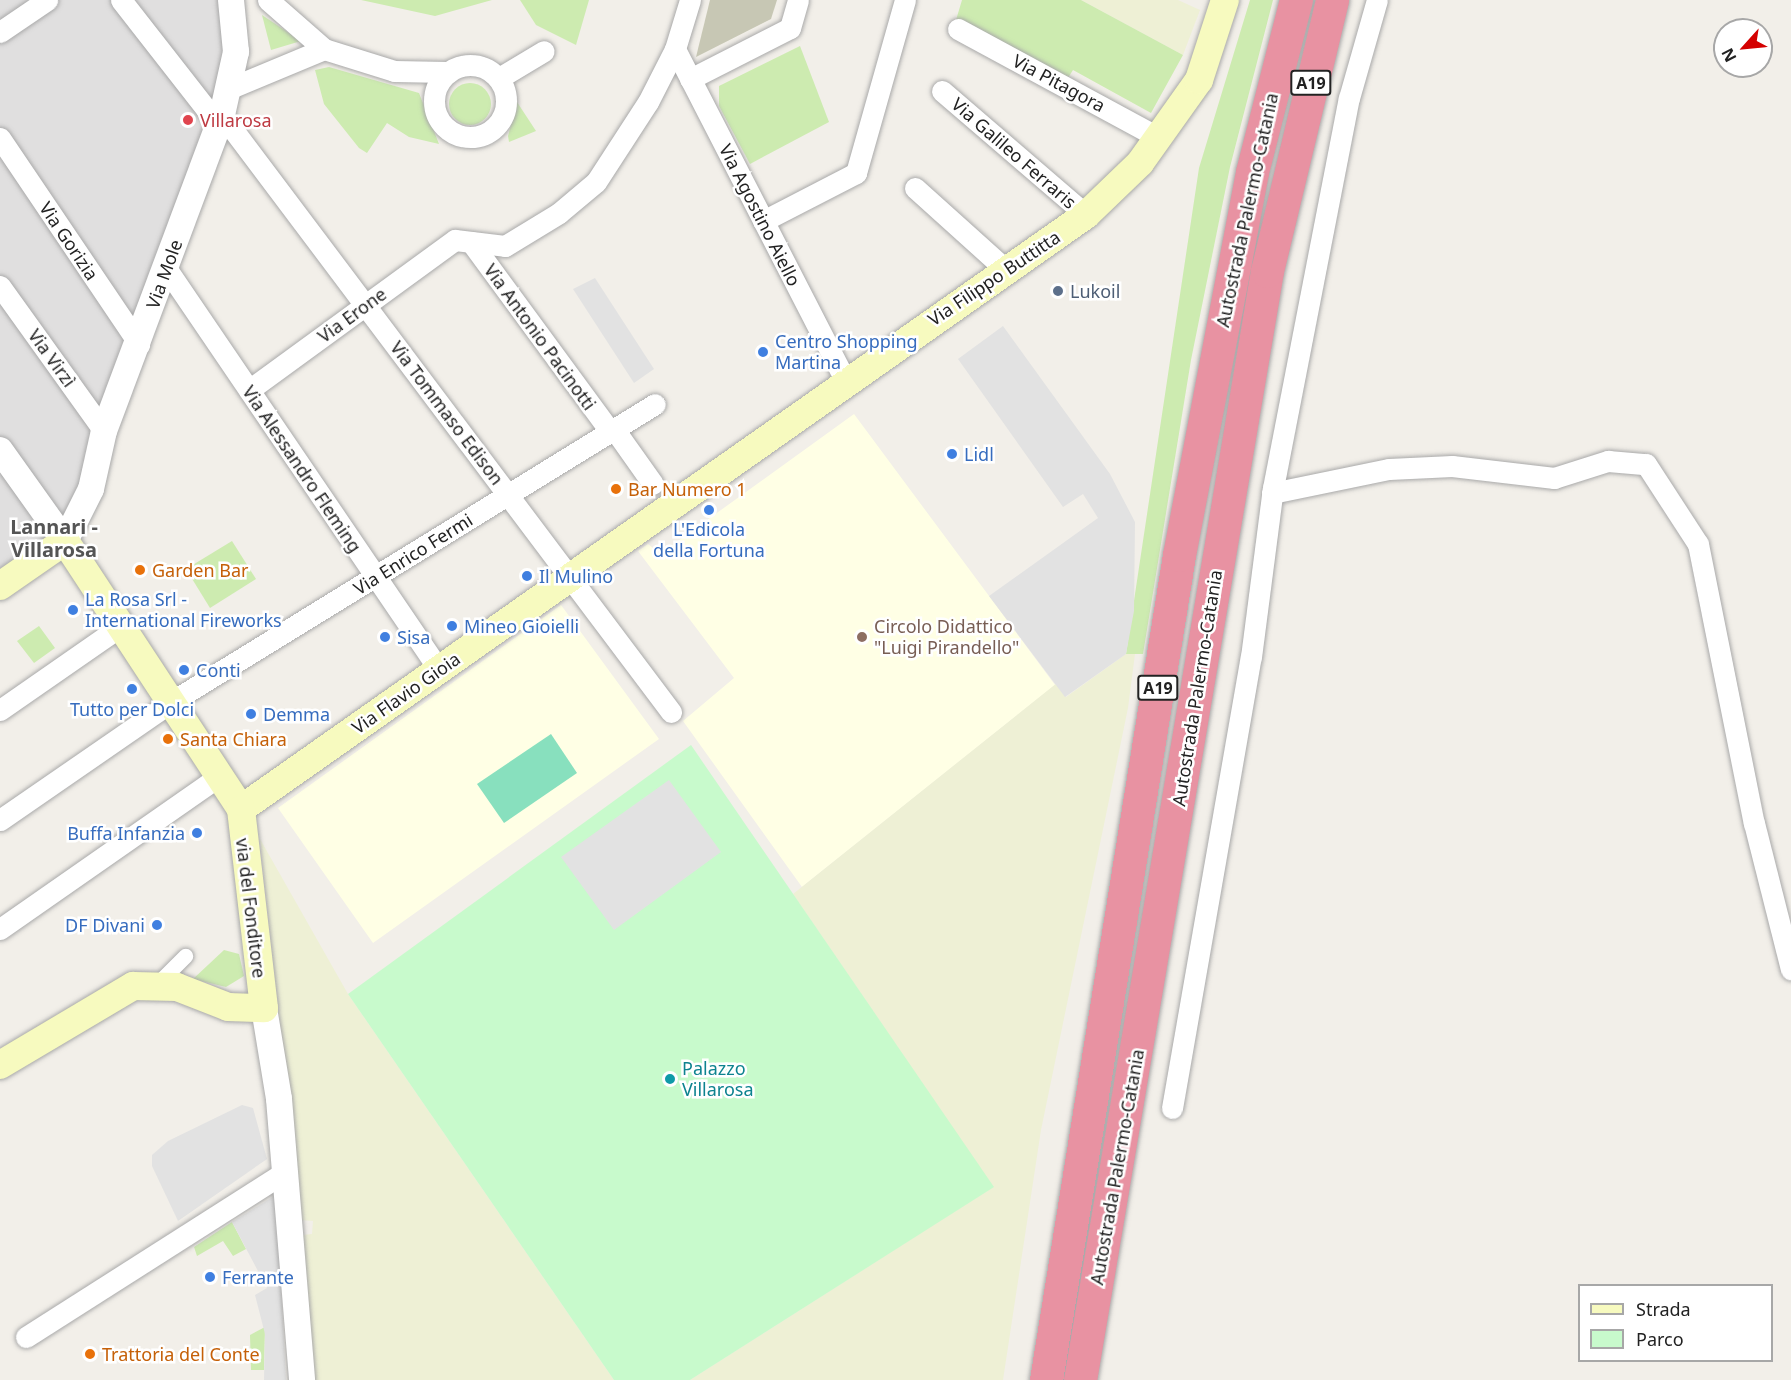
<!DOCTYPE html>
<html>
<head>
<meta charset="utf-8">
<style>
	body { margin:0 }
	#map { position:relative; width:1791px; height:1380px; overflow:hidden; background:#f2efe9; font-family:"Noto Sans",sans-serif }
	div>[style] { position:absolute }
	.residential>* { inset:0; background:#e0dfdf }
	.education>* { inset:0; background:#ffffe5 }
	.construction>* { inset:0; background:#c7c7b4 }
	.farmland>* { inset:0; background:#eef0d5 }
	.grass>* { inset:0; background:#cdebb0 }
	.round { border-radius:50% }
	.park>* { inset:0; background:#c8facc }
	.pitch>* { inset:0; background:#88e0be }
	.parking>* { inset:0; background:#e2e2e2 }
	.roads { filter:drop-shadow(0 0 2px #a9a9a9) drop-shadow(0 0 2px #a9a9a9) }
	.pedestrian>* { height:15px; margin:-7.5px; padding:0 7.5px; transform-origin:7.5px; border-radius:7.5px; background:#fff }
	.minor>* { height:21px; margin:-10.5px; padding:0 10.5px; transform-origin:10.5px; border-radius:10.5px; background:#fff }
	.minor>.ring { margin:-10.5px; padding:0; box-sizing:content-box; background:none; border:21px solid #fff; border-radius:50% }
	.tertiary>* { height:26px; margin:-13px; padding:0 13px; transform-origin:13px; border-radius:13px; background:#fff }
	.secondary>* { height:28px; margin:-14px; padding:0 14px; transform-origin:14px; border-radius:14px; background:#f7fabf }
	.motorway>* { height:33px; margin:-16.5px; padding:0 16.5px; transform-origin:16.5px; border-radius:16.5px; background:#e892a2 }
	.dots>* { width:16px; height:16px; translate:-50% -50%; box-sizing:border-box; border:3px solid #fff; border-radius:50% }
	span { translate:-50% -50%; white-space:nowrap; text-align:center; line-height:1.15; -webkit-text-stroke:5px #fff; paint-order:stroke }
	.shield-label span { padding:2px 4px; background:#fff; border:2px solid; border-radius:4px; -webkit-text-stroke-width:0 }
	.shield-label { font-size:16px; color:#222; font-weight:700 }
	.street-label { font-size:18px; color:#222 }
	.health-label { font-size:18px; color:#be3a42 }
	.left { translate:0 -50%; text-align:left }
	.service-label { font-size:18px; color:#4e5e75 }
	.shop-label { font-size:18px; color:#366cbe }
	.right { translate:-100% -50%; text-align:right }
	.food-label { font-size:18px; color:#c56008 }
	.education-label { font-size:18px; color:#785e54 }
	.culture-label { font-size:18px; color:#0d838f }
	.neighbourhood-label { font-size:20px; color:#555; font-weight:700 }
	.legend { position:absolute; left:1578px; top:1284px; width:195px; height:78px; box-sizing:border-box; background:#fff; border:2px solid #a7a7a7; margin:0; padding:8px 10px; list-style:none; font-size:18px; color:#222 }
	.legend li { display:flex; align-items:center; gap:12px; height:30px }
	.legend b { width:30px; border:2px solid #a7a7a7 }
	.north { position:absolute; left:1713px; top:18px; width:60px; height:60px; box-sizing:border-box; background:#fff; border:2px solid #a7a7a7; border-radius:50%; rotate:243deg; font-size:16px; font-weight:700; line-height:24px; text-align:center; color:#222 }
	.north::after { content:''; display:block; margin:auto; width:21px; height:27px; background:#d40000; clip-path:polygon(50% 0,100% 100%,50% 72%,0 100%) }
</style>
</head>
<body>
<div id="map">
	<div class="residential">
		<i style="clip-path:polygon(0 0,231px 0,222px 115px,58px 539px,0 579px)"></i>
	</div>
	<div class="education">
		<i style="clip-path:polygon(854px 414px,1055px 685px,802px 887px,683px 721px,734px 678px,638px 551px,648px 544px,660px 554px)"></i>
		<i style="clip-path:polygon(561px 605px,659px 739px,373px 943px,278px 808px)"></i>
	</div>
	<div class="construction">
		<i style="clip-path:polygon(710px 0,777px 0,771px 19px,696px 57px)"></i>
	</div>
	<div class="farmland">
		<i style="clip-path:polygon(1081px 0,1178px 0,1200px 10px,1183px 55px)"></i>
		<i style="clip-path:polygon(1126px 654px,1135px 654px,1128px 708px,1041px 1130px,1003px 1380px,690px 1380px,993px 1187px,793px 894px,1057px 683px,1066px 697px)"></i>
		<i style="clip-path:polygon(260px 839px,348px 994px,614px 1380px,310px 1380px,302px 1235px,312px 1234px,313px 1221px,301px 1220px)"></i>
	</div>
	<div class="grass">
		<i style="clip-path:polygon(361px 0,492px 0,435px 16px)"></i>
		<i style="clip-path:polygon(520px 0,589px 0,576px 45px,536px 25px)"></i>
		<i style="clip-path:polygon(962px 0,1081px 0,1183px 55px,1151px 113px,1073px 70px,1066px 81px,956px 20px)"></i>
		<i style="clip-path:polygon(1250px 0,1273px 0,1230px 167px,1191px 360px,1143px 654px,1126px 654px,1199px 168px)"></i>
		<i style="clip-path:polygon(262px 15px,301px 41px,271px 50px)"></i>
		<i style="clip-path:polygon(800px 46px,829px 122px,750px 164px,719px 106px,719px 86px)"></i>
		<i style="clip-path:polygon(329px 67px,419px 93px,439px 144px,409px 137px,387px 123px,367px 153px,359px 148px,324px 104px,315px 70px)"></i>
		<i class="round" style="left:449px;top:83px;width:42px;height:42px"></i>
		<i style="clip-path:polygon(517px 102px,536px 131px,509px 142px,508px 136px)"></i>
		<i style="clip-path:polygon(232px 541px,256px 579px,210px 608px,186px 569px)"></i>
		<i style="clip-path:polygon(39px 626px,55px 648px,34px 663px,17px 641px)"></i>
		<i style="clip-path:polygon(224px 950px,239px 954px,244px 976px,226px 987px,193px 979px)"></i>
		<i style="clip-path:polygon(232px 1222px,246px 1249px,233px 1256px,223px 1241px,197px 1256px,194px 1247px)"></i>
		<i style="clip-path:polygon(265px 1327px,264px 1370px,251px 1370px,250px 1335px)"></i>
	</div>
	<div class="park">
		<i style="clip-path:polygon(691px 745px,994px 1187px,690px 1380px,614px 1380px,348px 994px)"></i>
	</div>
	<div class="pitch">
		<i style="clip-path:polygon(551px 734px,577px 773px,504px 823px,477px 784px)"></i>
	</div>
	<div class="parking">
		<i style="clip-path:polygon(595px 278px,654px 369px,634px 383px,573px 289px)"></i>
		<i style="clip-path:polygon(1003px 326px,1110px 474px,1135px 522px,1134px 611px,1126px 654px,1065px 697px,989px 596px,1098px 518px,1083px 494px,1063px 507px,958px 359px)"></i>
		<i style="clip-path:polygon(669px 780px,721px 852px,614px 930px,561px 857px)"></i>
		<i style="clip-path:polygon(242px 1105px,253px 1108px,267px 1159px,178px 1221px,152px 1166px,152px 1155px,168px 1141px)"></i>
		<i style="clip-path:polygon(276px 1195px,286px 1380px,264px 1380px,265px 1334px,255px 1295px,267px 1288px,232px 1222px)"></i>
	</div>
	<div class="roads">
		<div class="pedestrian">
			<i style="left:157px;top:984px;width:40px;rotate:-45deg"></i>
		</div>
		<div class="minor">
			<i style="left:121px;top:0;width:157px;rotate:52deg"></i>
			<i style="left:268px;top:0;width:74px;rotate:41.2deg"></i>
			<i style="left:958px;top:29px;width:230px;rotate:28.4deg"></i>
			<i style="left:0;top:32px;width:57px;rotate:-34.2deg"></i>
			<i style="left:675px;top:49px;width:372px;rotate:62.8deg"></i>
			<i class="ring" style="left:434px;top:65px;width:51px;height:51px"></i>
			<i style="left:499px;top:78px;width:52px;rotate:-31deg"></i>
			<i style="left:690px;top:79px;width:112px;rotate:-27deg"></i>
			<i style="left:790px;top:28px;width:29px;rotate:-74deg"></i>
			<i style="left:228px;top:89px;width:104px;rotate:-22.6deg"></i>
			<i style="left:324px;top:49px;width:73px;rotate:17.4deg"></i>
			<i style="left:394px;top:71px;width:53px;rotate:1.1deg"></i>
			<i style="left:942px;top:91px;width:190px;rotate:40.7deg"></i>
			<i style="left:222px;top:115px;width:747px;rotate:53.05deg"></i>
			<i style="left:0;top:138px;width:249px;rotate:56deg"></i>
			<i style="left:915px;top:188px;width:122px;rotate:42deg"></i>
			<i style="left:763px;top:221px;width:105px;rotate:-27.3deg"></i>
			<i style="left:856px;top:173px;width:180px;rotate:-74.2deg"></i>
			<i style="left:471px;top:242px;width:235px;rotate:53.7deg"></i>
			<i style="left:166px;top:268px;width:486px;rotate:55.8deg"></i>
			<i style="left:0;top:286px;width:178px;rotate:54.4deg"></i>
			<i style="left:249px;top:390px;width:255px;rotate:-36.1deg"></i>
			<i style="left:455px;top:240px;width:50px;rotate:6.8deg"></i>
			<i style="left:505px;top:246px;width:63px;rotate:-31.4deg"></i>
			<i style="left:559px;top:213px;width:48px;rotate:-40deg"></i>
			<i style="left:596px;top:182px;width:95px;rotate:-57deg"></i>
			<i style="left:648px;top:102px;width:59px;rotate:-63deg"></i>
			<i style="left:675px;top:49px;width:51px;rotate:-73deg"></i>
			<i style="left:614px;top:429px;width:67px;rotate:54.7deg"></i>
			<i style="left:1272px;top:493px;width:119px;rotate:-11.6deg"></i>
			<i style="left:1389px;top:469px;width:63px;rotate:-2.7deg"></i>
			<i style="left:1452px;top:466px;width:103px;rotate:6.7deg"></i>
			<i style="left:1554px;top:478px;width:57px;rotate:-17.5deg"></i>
			<i style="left:1608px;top:461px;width:38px;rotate:5deg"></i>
			<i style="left:1646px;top:464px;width:95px;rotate:57deg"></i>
			<i style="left:1698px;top:544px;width:285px;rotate:78.7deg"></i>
			<i style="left:1754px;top:823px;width:151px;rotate:75.8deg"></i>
			<i style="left:0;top:710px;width:147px;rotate:-34.8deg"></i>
			<i style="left:0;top:820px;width:208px;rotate:-34.6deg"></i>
			<i style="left:171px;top:702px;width:568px;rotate:-31.62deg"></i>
			<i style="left:0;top:929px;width:267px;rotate:-34.9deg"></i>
			<i style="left:1172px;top:1108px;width:458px;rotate:-80.1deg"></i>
			<i style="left:1251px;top:657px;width:170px;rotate:-82.6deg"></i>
			<i style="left:1273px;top:488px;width:397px;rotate:-79deg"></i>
			<i style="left:1349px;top:98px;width:102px;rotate:-74.1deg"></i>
			<i style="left:26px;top:1337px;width:307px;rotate:-32.5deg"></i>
		</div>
		<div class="tertiary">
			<i style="left:0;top:450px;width:112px;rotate:54.5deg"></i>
			<i style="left:65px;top:541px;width:58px;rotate:-63.4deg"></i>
			<i style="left:91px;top:489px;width:59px;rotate:-77.4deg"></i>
			<i style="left:104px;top:431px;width:337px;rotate:-69.5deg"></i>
			<i style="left:222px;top:115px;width:65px;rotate:-77.5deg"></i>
			<i style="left:236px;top:52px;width:52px;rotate:-95.5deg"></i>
			<i style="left:264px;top:1008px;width:92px;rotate:80.6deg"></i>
			<i style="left:279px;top:1099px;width:282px;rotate:85.3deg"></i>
		</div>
		<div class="secondary">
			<i style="left:0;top:586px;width:79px;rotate:-34.7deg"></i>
			<i style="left:65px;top:541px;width:321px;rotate:56.7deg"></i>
			<i style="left:241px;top:809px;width:1033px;rotate:-35.11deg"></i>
			<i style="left:1086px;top:215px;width:75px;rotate:-43.9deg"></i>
			<i style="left:1140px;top:163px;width:102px;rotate:-54.6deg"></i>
			<i style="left:1199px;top:80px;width:84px;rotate:-72deg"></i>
			<i style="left:0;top:1065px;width:155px;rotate:-30.7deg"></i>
			<i style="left:133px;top:986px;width:44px;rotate:1.3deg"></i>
			<i style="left:177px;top:987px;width:55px;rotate:21.4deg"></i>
			<i style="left:228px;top:1007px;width:36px;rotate:2deg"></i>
			<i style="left:264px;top:1008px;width:200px;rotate:-96.6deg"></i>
		</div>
		<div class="motorway">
			<i style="left:1046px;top:1380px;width:836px;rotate:-80.84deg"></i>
			<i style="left:1179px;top:555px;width:390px;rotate:-79.2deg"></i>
			<i style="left:1252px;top:172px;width:178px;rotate:-75.7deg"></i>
			<i style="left:1080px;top:1380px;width:1125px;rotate:-80.43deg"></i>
			<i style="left:1267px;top:271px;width:279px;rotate:-76.5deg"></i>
		</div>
	</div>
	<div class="dots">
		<i style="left:188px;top:120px;background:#e0444e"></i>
		<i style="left:1058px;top:291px;background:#5c6f8a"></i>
		<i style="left:763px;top:352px;background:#3f7fe0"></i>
		<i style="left:952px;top:454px;background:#3f7fe0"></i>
		<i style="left:616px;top:489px;background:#e8710a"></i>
		<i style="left:709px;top:510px;background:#3f7fe0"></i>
		<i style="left:140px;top:570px;background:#e8710a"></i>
		<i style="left:527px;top:576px;background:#3f7fe0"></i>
		<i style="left:73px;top:610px;background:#3f7fe0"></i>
		<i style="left:452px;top:626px;background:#3f7fe0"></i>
		<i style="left:385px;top:637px;background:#3f7fe0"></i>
		<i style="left:862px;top:637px;background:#8d6e63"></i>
		<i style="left:184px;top:670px;background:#3f7fe0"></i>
		<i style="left:132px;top:689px;background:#3f7fe0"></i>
		<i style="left:251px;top:714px;background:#3f7fe0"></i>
		<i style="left:168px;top:739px;background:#e8710a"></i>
		<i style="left:197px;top:833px;background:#3f7fe0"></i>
		<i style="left:157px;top:925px;background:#3f7fe0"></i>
		<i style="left:670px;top:1079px;background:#0f9aa8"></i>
		<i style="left:210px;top:1277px;background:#3f7fe0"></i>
		<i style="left:90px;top:1354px;background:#e8710a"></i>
	</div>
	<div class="shield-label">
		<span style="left:1311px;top:83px">A19</span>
		<span style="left:1158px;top:688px">A19</span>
	</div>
	<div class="street-label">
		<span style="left:1059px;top:83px;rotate:28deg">Via Pitagora</span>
		<span style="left:1014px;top:153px;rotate:41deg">Via Galileo Ferraris</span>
		<span style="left:1247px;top:210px;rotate:-78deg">Autostrada Palermo-Catania</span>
		<span style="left:760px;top:215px;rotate:63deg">Via Agostino Aiello</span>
		<span style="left:69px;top:241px;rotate:56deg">Via Gorizia</span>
		<span style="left:164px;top:274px;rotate:-70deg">Via Mole</span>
		<span style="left:994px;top:278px;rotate:-34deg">Via Filippo Buttitta</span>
		<span style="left:352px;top:315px;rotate:-36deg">Via Erone</span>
		<span style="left:540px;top:337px;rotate:54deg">Via Antonio Pacinotti</span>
		<span style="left:52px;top:358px;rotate:54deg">Via Virzì</span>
		<span style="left:447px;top:413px;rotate:53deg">Via Tommaso Edison</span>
		<span style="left:302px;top:469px;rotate:56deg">Via Alessandro Fleming</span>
		<span style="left:413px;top:554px;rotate:-32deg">Via Enrico Fermi</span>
		<span style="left:1197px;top:688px;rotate:-81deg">Autostrada Palermo-Catania</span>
		<span style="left:406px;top:693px;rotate:-35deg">Via Flavio Gioia</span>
		<span style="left:251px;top:908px;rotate:83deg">via del Fonditore</span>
		<span style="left:1117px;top:1167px;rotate:-80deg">Autostrada Palermo-Catania</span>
	</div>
	<div class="health-label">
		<span class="left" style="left:200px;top:120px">Villarosa</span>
	</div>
	<div class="service-label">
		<span class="left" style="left:1070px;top:291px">Lukoil</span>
	</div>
	<div class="shop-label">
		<span class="left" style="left:775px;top:352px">Centro Shopping<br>Martina</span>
		<span class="left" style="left:964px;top:454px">Lidl</span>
		<span style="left:709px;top:540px">L'Edicola<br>della Fortuna</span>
		<span class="left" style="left:539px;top:576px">Il Mulino</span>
		<span class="left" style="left:85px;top:610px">La Rosa Srl -<br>International Fireworks</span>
		<span class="left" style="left:464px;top:626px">Mineo Gioielli</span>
		<span class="left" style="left:397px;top:637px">Sisa</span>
		<span class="left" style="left:196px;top:670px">Conti</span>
		<span style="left:132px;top:709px">Tutto per Dolci</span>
		<span class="left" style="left:263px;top:714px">Demma</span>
		<span class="right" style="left:185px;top:833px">Buffa Infanzia</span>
		<span class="right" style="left:145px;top:925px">DF Divani</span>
		<span class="left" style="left:222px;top:1277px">Ferrante</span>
	</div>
	<div class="food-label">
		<span class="left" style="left:628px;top:489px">Bar Numero 1</span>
		<span class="left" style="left:152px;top:570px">Garden Bar</span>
		<span class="left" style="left:180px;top:739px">Santa Chiara</span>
		<span class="left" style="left:102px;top:1354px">Trattoria del Conte</span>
	</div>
	<div class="education-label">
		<span class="left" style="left:874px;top:637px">Circolo Didattico<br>"Luigi Pirandello"</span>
	</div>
	<div class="culture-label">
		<span class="left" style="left:682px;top:1079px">Palazzo<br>Villarosa</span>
	</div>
	<div class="neighbourhood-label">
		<span style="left:54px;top:538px">Lannari -<br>Villarosa</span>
	</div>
	<ul class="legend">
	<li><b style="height:8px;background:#f7fabf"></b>Strada</li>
	<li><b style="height:16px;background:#c8facc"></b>Parco</li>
	</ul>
	<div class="north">N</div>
</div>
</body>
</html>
